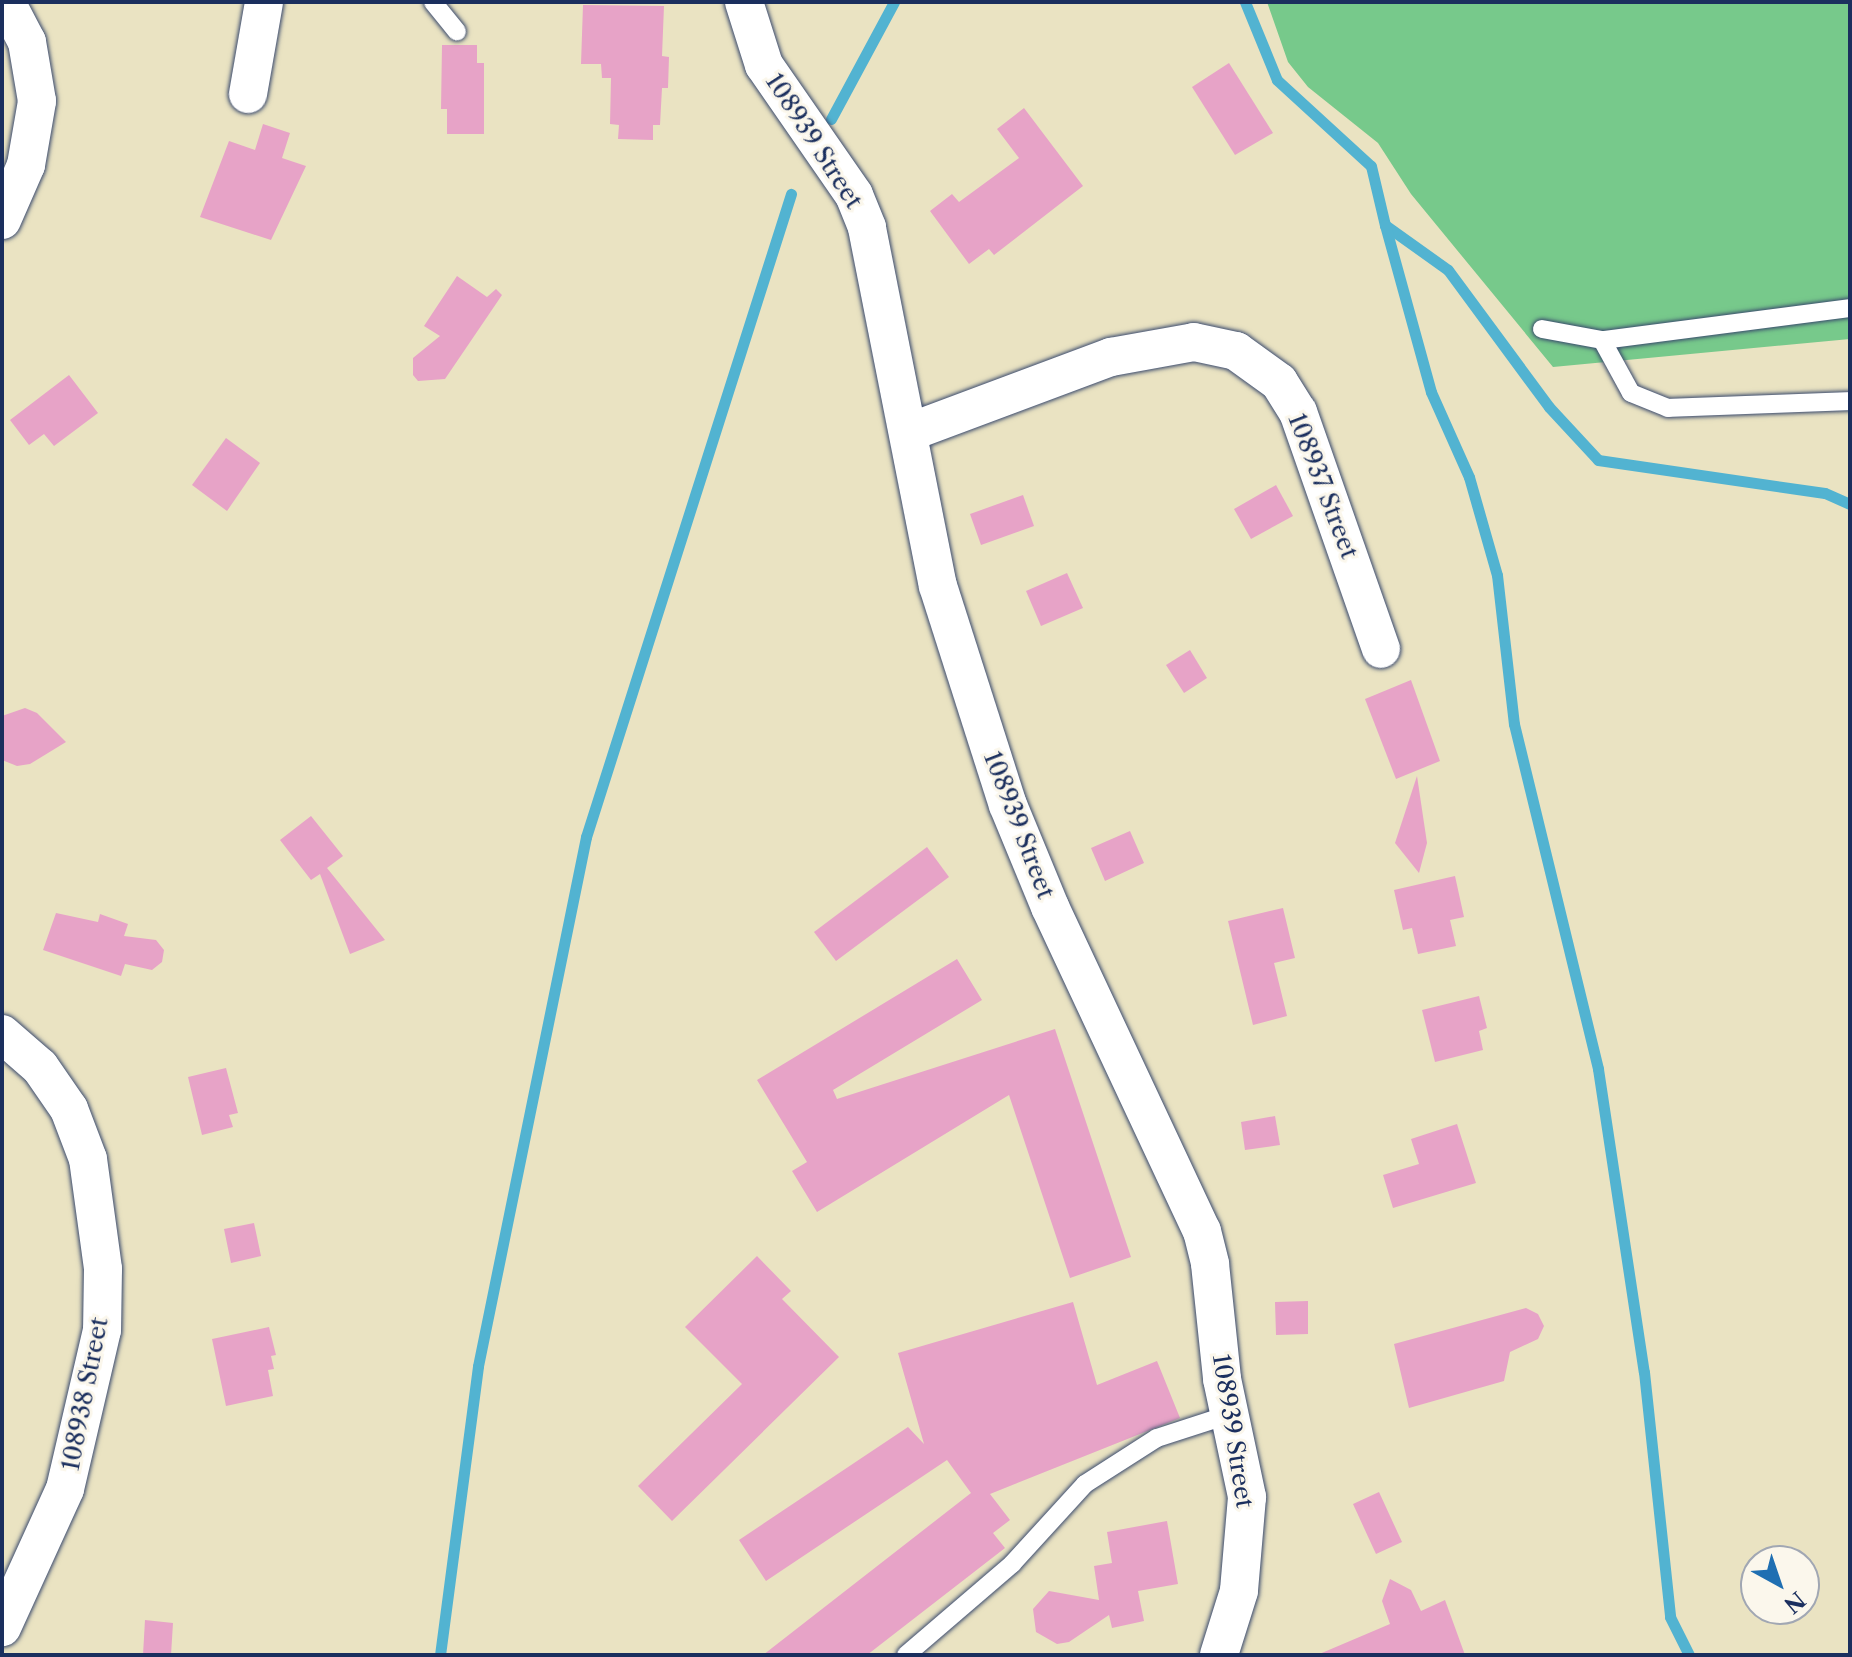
<!DOCTYPE html>
<html>
<head>
<meta charset="utf-8">
<style>
	body { margin:0 }
	#map { position:relative; width:1852px; height:1657px; overflow:hidden; background:#eae3c2; font-family:"Libre Caslon Text",serif }
	div>[style] { position:absolute }
	.green>* { inset:0; background:#77c98b }
	.stream>* { height:11px; margin:-5.5px; padding:0 5.5px; transform-origin:5.5px; border-radius:5.5px; background:#52b3d1 }
	.building>* { inset:0; background:#e7a3c7 }
	.roads { filter:drop-shadow(0 0 2px #3a4a6d) drop-shadow(0 0 2px #3a4a6d) }
	.lane>* { height:18px; margin:-9px; padding:0 9px; transform-origin:9px; border-radius:9px; background:#fff }
	.street>* { height:38px; margin:-19px; padding:0 19px; transform-origin:19px; border-radius:19px; background:#fff }
	span { translate:-50% -50%; white-space:nowrap; text-align:center; line-height:1.15; -webkit-text-stroke:6px #fbf7ec; paint-order:stroke }
	.street-label { font-size:24px; color:#1b2f5e }
	.frame { position:absolute; inset:0; border:4px solid #1b2f5e; pointer-events:none }
	.north { position:absolute; left:1740px; top:1545px; width:80px; height:80px; box-sizing:border-box; background:#fbf7ec; border:2px solid #a1a7b3; border-radius:50%; rotate:140deg; font-size:22px; font-weight:700; line-height:32px; text-align:center; color:#1b2f5e }
	.north::after { content:''; display:block; margin:auto; width:28px; height:36px; background:#1f6fb2; clip-path:polygon(50% 0,100% 100%,50% 72%,0 100%) }
</style>
</head>
<body>
<div id="map">
	<div class="green">
		<i style="clip-path:polygon(1267px 2px,1850px 2px,1850px 339px,1553px 367px,1411px 194px,1378px 143px,1308px 87px,1288px 62px)"></i>
	</div>
	<div class="stream">
		<i style="left:1245px;top:2px;width:84px;rotate:67.7deg"></i>
		<i style="left:1277px;top:80px;width:127px;rotate:42.5deg"></i>
		<i style="left:1371px;top:166px;width:61px;rotate:76.7deg"></i>
		<i style="left:1385px;top:225px;width:77px;rotate:35.5deg"></i>
		<i style="left:1448px;top:270px;width:170px;rotate:53.6deg"></i>
		<i style="left:1549px;top:407px;width:72px;rotate:47.2deg"></i>
		<i style="left:1598px;top:460px;width:229px;rotate:8.3deg"></i>
		<i style="left:1825px;top:493px;width:27px;rotate:24deg"></i>
		<i style="left:831px;top:119px;width:133px;rotate:-61.7deg"></i>
		<i style="left:1385px;top:225px;width:173px;rotate:74.6deg"></i>
		<i style="left:1431px;top:392px;width:93px;rotate:65.9deg"></i>
		<i style="left:1469px;top:477px;width:102px;rotate:74.1deg"></i>
		<i style="left:1497px;top:575px;width:150px;rotate:83.5deg"></i>
		<i style="left:1514px;top:724px;width:355px;rotate:76.3deg"></i>
		<i style="left:1598px;top:1069px;width:306px;rotate:81.4deg"></i>
		<i style="left:1644px;top:1372px;width:246px;rotate:83.9deg"></i>
		<i style="left:1670px;top:1617px;width:42px;rotate:63.4deg"></i>
		<i style="left:440px;top:1655px;width:291px;rotate:-82.5deg"></i>
		<i style="left:478px;top:1366px;width:540px;rotate:-78.46deg"></i>
		<i style="left:586px;top:837px;width:675px;rotate:-72.32deg"></i>
	</div>
	<div class="building">
		<i style="clip-path:polygon(583px 5px,664px 6px,662px 56px,669px 57px,668px 88px,662px 88px,660px 125px,653px 125px,653px 140px,618px 139px,619px 125px,610px 124px,611px 78px,602px 78px,601px 64px,581px 64px)"></i>
		<i style="clip-path:polygon(442px 45px,477px 45px,477px 63px,484px 63px,484px 134px,447px 134px,447px 109px,441px 109px)"></i>
		<i style="clip-path:polygon(1229px 63px,1273px 133px,1235px 155px,1192px 87px)"></i>
		<i style="clip-path:polygon(1024px 108px,1083px 186px,994px 255px,989px 249px,969px 264px,930px 211px,952px 194px,959px 202px,1019px 158px,997px 129px)"></i>
		<i style="clip-path:polygon(263px 124px,290px 133px,282px 158px,306px 166px,271px 240px,200px 217px,229px 141px,255px 150px)"></i>
		<i style="clip-path:polygon(457px 276px,487px 297px,496px 289px,502px 295px,445px 379px,418px 381px,413px 375px,413px 358px,440px 336px,424px 326px)"></i>
		<i style="clip-path:polygon(69px 375px,98px 413px,54px 446px,44px 434px,29px 445px,10px 420px)"></i>
		<i style="clip-path:polygon(226px 438px,260px 463px,227px 511px,192px 485px)"></i>
		<i style="clip-path:polygon(1276px 485px,1293px 516px,1251px 539px,1234px 509px)"></i>
		<i style="clip-path:polygon(1023px 495px,1034px 526px,981px 545px,970px 514px)"></i>
		<i style="clip-path:polygon(1067px 573px,1083px 608px,1041px 626px,1026px 591px)"></i>
		<i style="clip-path:polygon(1190px 650px,1207px 678px,1184px 693px,1166px 665px)"></i>
		<i style="clip-path:polygon(1411px 680px,1440px 761px,1396px 779px,1365px 699px)"></i>
		<i style="clip-path:polygon(25px 708px,37px 713px,66px 742px,30px 764px,17px 766px,2px 760px,2px 716px)"></i>
		<i style="clip-path:polygon(1417px 776px,1427px 843px,1419px 873px,1395px 843px)"></i>
		<i style="clip-path:polygon(311px 816px,343px 856px,327px 868px,385px 940px,350px 954px,320px 874px,311px 880px,280px 840px)"></i>
		<i style="clip-path:polygon(1130px 831px,1144px 863px,1105px 881px,1091px 848px)"></i>
		<i style="clip-path:polygon(927px 847px,949px 877px,836px 961px,814px 932px)"></i>
		<i style="clip-path:polygon(1455px 876px,1464px 917px,1450px 920px,1456px 946px,1418px 954px,1412px 928px,1403px 930px,1394px 890px)"></i>
		<i style="clip-path:polygon(1283px 908px,1295px 958px,1274px 963px,1287px 1016px,1253px 1025px,1228px 921px)"></i>
		<i style="clip-path:polygon(56px 913px,98px 922px,100px 914px,128px 924px,124px 936px,156px 940px,164px 950px,162px 962px,152px 970px,125px 964px,121px 976px,43px 950px)"></i>
		<i style="clip-path:polygon(957px 959px,982px 1000px,833px 1090px,837px 1099px,1055px 1029px,1131px 1257px,1070px 1278px,1009px 1095px,817px 1212px,792px 1171px,807px 1162px,757px 1080px)"></i>
		<i style="clip-path:polygon(1479px 996px,1487px 1028px,1479px 1031px,1483px 1050px,1435px 1062px,1422px 1010px)"></i>
		<i style="clip-path:polygon(226px 1068px,238px 1113px,229px 1115px,233px 1127px,202px 1135px,188px 1077px)"></i>
		<i style="clip-path:polygon(1275px 1116px,1280px 1145px,1245px 1150px,1241px 1122px)"></i>
		<i style="clip-path:polygon(1457px 1124px,1476px 1183px,1393px 1208px,1383px 1175px,1419px 1164px,1411px 1139px)"></i>
		<i style="clip-path:polygon(254px 1223px,261px 1256px,231px 1263px,224px 1229px)"></i>
		<i style="clip-path:polygon(757px 1256px,791px 1291px,782px 1299px,839px 1357px,672px 1521px,638px 1486px,742px 1384px,685px 1327px)"></i>
		<i style="clip-path:polygon(1308px 1301px,1308px 1334px,1276px 1335px,1275px 1302px)"></i>
		<i style="clip-path:polygon(1073px 1302px,1097px 1385px,1157px 1361px,1180px 1418px,990px 1494px,1010px 1520px,993px 1533px,1005px 1548px,867px 1655px,763px 1655px,971px 1493px,947px 1460px,766px 1581px,739px 1540px,908px 1427px,924px 1444px,898px 1353px)"></i>
		<i style="clip-path:polygon(1526px 1308px,1538px 1314px,1544px 1326px,1538px 1339px,1510px 1352px,1504px 1381px,1409px 1408px,1394px 1344px)"></i>
		<i style="clip-path:polygon(269px 1327px,276px 1355px,271px 1356px,274px 1369px,268px 1370px,273px 1396px,226px 1406px,212px 1339px)"></i>
		<i style="clip-path:polygon(1379px 1492px,1402px 1542px,1376px 1554px,1353px 1504px)"></i>
		<i style="clip-path:polygon(1167px 1521px,1178px 1584px,1138px 1591px,1144px 1621px,1112px 1628px,1109px 1615px,1069px 1642px,1057px 1644px,1036px 1632px,1033px 1609px,1049px 1591px,1099px 1600px,1094px 1566px,1112px 1563px,1107px 1532px)"></i>
		<i style="clip-path:polygon(1390px 1579px,1411px 1590px,1421px 1611px,1445px 1600px,1465px 1655px,1317px 1655px,1390px 1624px,1382px 1601px)"></i>
		<i style="clip-path:polygon(145px 1620px,173px 1623px,171px 1655px,143px 1655px)"></i>
	</div>
	<div class="roads">
		<div class="lane">
			<i style="left:433px;top:2px;width:38px;rotate:51deg"></i>
			<i style="left:1850px;top:308px;width:250px;rotate:172.6deg"></i>
			<i style="left:1602px;top:340px;width:60px;rotate:61.3deg"></i>
			<i style="left:1631px;top:393px;width:40px;rotate:22deg"></i>
			<i style="left:1668px;top:408px;width:182px;rotate:-2.2deg"></i>
			<i style="left:1542px;top:329px;width:61px;rotate:10.4deg"></i>
			<i style="left:906px;top:1655px;width:140px;rotate:-40.6deg"></i>
			<i style="left:1012px;top:1564px;width:108px;rotate:-47.6deg"></i>
			<i style="left:1085px;top:1484px;width:85px;rotate:-32.6deg"></i>
			<i style="left:1157px;top:1438px;width:78px;rotate:-18deg"></i>
		</div>
		<div class="street">
			<i style="left:744px;top:2px;width:66px;rotate:72.4deg"></i>
			<i style="left:764px;top:65px;width:158px;rotate:55.3deg"></i>
			<i style="left:854px;top:195px;width:35px;rotate:68deg"></i>
			<i style="left:867px;top:228px;width:365px;rotate:78.8deg"></i>
			<i style="left:938px;top:586px;width:230px;rotate:72.3deg"></i>
			<i style="left:1008px;top:805px;width:110px;rotate:67.6deg"></i>
			<i style="left:1050px;top:907px;width:358px;rotate:64.9deg"></i>
			<i style="left:1202px;top:1231px;width:34px;rotate:76deg"></i>
			<i style="left:1210px;top:1264px;width:116px;rotate:84deg"></i>
			<i style="left:1222px;top:1379px;width:121px;rotate:78deg"></i>
			<i style="left:1247px;top:1497px;width:94px;rotate:94.9deg"></i>
			<i style="left:1239px;top:1591px;width:67px;rotate:107.4deg"></i>
			<i style="left:248px;top:94px;width:93px;rotate:-80.1deg"></i>
			<i style="left:2px;top:220px;width:60px;rotate:-66.4deg"></i>
			<i style="left:26px;top:165px;width:65px;rotate:-80.2deg"></i>
			<i style="left:37px;top:101px;width:60px;rotate:-99.6deg"></i>
			<i style="left:27px;top:42px;width:45px;rotate:-117.7deg"></i>
			<i style="left:910px;top:432px;width:215px;rotate:-20.5deg"></i>
			<i style="left:1111px;top:357px;width:84px;rotate:-10.2deg"></i>
			<i style="left:1194px;top:342px;width:43px;rotate:12.1deg"></i>
			<i style="left:1236px;top:351px;width:53px;rotate:35.8deg"></i>
			<i style="left:1279px;top:382px;width:36px;rotate:58deg"></i>
			<i style="left:1298px;top:412px;width:251px;rotate:70.7deg"></i>
			<i style="left:2px;top:1034px;width:50px;rotate:41deg"></i>
			<i style="left:40px;top:1067px;width:51px;rotate:55.4deg"></i>
			<i style="left:69px;top:1109px;width:53px;rotate:69.2deg"></i>
			<i style="left:88px;top:1159px;width:111px;rotate:82.2deg"></i>
			<i style="left:103px;top:1269px;width:61px;rotate:90.9deg"></i>
			<i style="left:102px;top:1330px;width:163px;rotate:103.1deg"></i>
			<i style="left:65px;top:1489px;width:152px;rotate:114.5deg"></i>
		</div>
	</div>
	<div class="street-label">
		<span style="left:814px;top:141px;rotate:57deg">108939 Street</span>
		<span style="left:1323px;top:486px;rotate:69deg">108937 Street</span>
		<span style="left:1019px;top:825px;rotate:69deg">108939 Street</span>
		<span style="left:85px;top:1394px;rotate:-79deg">108938 Street</span>
		<span style="left:1233px;top:1431px;rotate:81deg">108939 Street</span>
	</div>
	<div class="frame"></div>
	<div class="north">N</div>
</div>
</body>
</html>
